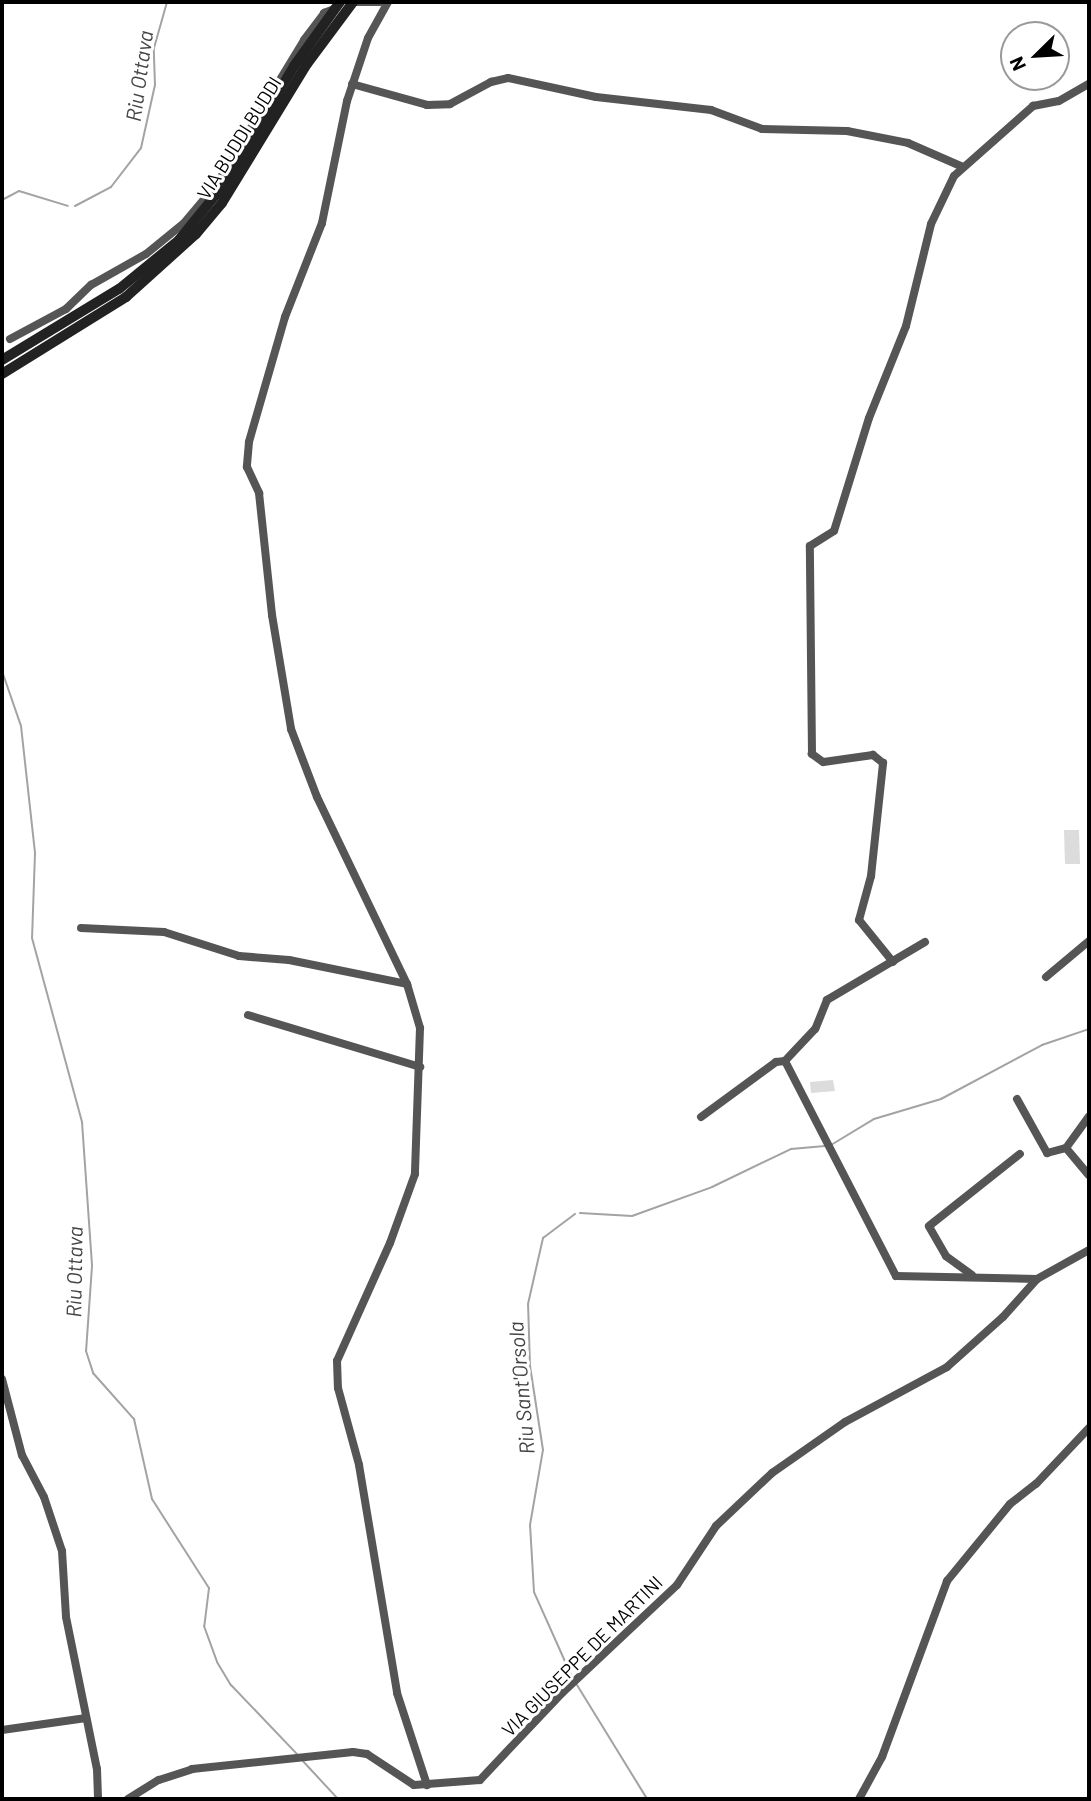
<!DOCTYPE html>
<html>
<head>
<meta charset="utf-8">
<style>
	body { margin:0 }
	#map { position:relative; width:1091px; height:1801px; overflow:hidden; background:#fff; font-family:Barlow,sans-serif }
	div>[style] { position:absolute }
	.green>* { inset:0; background:#dcdcdc }
	.stream>* { height:2px; margin:-1px; padding:0 1px; transform-origin:1px; border-radius:1px; background:#a3a3a3 }
	.minor>* { height:8px; margin:-4px; padding:0 4px; transform-origin:4px; border-radius:4px; background:#555 }
	.secondary>* { height:10px; margin:-5px; padding:0 5px; transform-origin:5px; border-radius:5px; background:#222 }
	span { translate:-50% -50%; white-space:nowrap; text-align:center; line-height:1.15; -webkit-text-stroke:6px #fff; paint-order:stroke }
	.street-label { font-size:19px; color:#000 }
	.water-label { font-size:21px; color:#444; font-style:italic }
	.frame { position:absolute; inset:0; border:4px solid #000; pointer-events:none }
	.north { position:absolute; left:1000px; top:21px; width:70px; height:70px; box-sizing:border-box; background:#fff; border:2px solid #999; border-radius:50%; rotate:246deg; font-size:19px; font-weight:700; line-height:28px; text-align:center; color:#000 }
	.north::after { content:''; display:block; margin:auto; width:24px; height:32px; background:#000; clip-path:polygon(50% 0,100% 100%,50% 72%,0 100%) }
</style>
</head>
<body>
<div id="map">
	<div class="green">
		<i style="clip-path:polygon(1064px 830px,1079px 830px,1080px 864px,1065px 864px)"></i>
		<i style="clip-path:polygon(833px 1080px,835px 1091px,811px 1093px,810px 1082px)"></i>
	</div>
	<div class="stream">
		<i style="left:2px;top:200px;width:19px;rotate:-28deg"></i>
		<i style="left:19px;top:191px;width:51px;rotate:17deg"></i>
		<i style="left:75px;top:206px;width:41px;rotate:-27.8deg"></i>
		<i style="left:111px;top:187px;width:49px;rotate:-52.4deg"></i>
		<i style="left:141px;top:148px;width:65px;rotate:-77.5deg"></i>
		<i style="left:155px;top:85px;width:37px;rotate:-92deg"></i>
		<i style="left:154px;top:48px;width:48px;rotate:-74.2deg"></i>
		<i style="left:2px;top:671px;width:58px;rotate:70.9deg"></i>
		<i style="left:21px;top:726px;width:128px;rotate:83.7deg"></i>
		<i style="left:35px;top:853px;width:85px;rotate:92deg"></i>
		<i style="left:32px;top:938px;width:191px;rotate:74.8deg"></i>
		<i style="left:82px;top:1122px;width:144px;rotate:86deg"></i>
		<i style="left:92px;top:1266px;width:85px;rotate:94deg"></i>
		<i style="left:86px;top:1351px;width:23px;rotate:72deg"></i>
		<i style="left:93px;top:1373px;width:62px;rotate:48.3deg"></i>
		<i style="left:134px;top:1419px;width:82px;rotate:77.3deg"></i>
		<i style="left:152px;top:1499px;width:106px;rotate:57.4deg"></i>
		<i style="left:209px;top:1588px;width:38px;rotate:97deg"></i>
		<i style="left:204px;top:1626px;width:38px;rotate:70deg"></i>
		<i style="left:217px;top:1662px;width:27px;rotate:59deg"></i>
		<i style="left:231px;top:1685px;width:97px;rotate:46.3deg"></i>
		<i style="left:831px;top:1145px;width:50px;rotate:-31.2deg"></i>
		<i style="left:874px;top:1119px;width:70px;rotate:-16.6deg"></i>
		<i style="left:941px;top:1099px;width:115px;rotate:-28.1deg"></i>
		<i style="left:1042px;top:1045px;width:50px;rotate:-18.8deg"></i>
		<i style="left:580px;top:1213px;width:52px;rotate:3.3deg"></i>
		<i style="left:632px;top:1216px;width:85px;rotate:-19.9deg"></i>
		<i style="left:712px;top:1187px;width:88px;rotate:-25.7deg"></i>
		<i style="left:791px;top:1149px;width:34px;rotate:-5deg"></i>
		<i style="left:572px;top:1677px;width:93px;rotate:-114.1deg"></i>
		<i style="left:534px;top:1592px;width:67px;rotate:-93.4deg"></i>
		<i style="left:530px;top:1525px;width:76px;rotate:-80.2deg"></i>
		<i style="left:543px;top:1450px;width:85px;rotate:-98.8deg"></i>
		<i style="left:530px;top:1366px;width:62px;rotate:-91.8deg"></i>
		<i style="left:528px;top:1304px;width:68px;rotate:-77.2deg"></i>
		<i style="left:543px;top:1238px;width:40px;rotate:-37deg"></i>
		<i style="left:577px;top:1685px;width:134px;rotate:58.4deg"></i>
		<i style="left:301px;top:1759px;width:54px;rotate:47.2deg"></i>
	</div>
	<div class="minor">
		<i style="left:352px;top:2px;width:28px"></i>
		<i style="left:388px;top:2px;width:41px;rotate:119.1deg"></i>
		<i style="left:368px;top:38px;width:66px;rotate:108.4deg"></i>
		<i style="left:347px;top:101px;width:125px;rotate:101.6deg"></i>
		<i style="left:322px;top:223px;width:101px;rotate:111.5deg"></i>
		<i style="left:285px;top:317px;width:130px;rotate:106.1deg"></i>
		<i style="left:249px;top:442px;width:25px;rotate:95deg"></i>
		<i style="left:247px;top:467px;width:29px;rotate:65deg"></i>
		<i style="left:259px;top:493px;width:123px;rotate:83.9deg"></i>
		<i style="left:272px;top:615px;width:116px;rotate:80.5deg"></i>
		<i style="left:291px;top:729px;width:73px;rotate:69.1deg"></i>
		<i style="left:317px;top:797px;width:208px;rotate:64.3deg"></i>
		<i style="left:407px;top:984px;width:46px;rotate:73.5deg"></i>
		<i style="left:420px;top:1028px;width:146px;rotate:92deg"></i>
		<i style="left:415px;top:1174px;width:73px;rotate:109.9deg"></i>
		<i style="left:390px;top:1243px;width:129px;rotate:114.2deg"></i>
		<i style="left:337px;top:1361px;width:27px;rotate:88deg"></i>
		<i style="left:338px;top:1388px;width:80px;rotate:74.7deg"></i>
		<i style="left:359px;top:1465px;width:231px;rotate:80.5deg"></i>
		<i style="left:397px;top:1693px;width:97px;rotate:71.9deg"></i>
		<i style="left:352px;top:84px;width:78px;rotate:15.6deg"></i>
		<i style="left:427px;top:105px;width:23px;rotate:-2deg"></i>
		<i style="left:450px;top:104px;width:47px;rotate:-28.2deg"></i>
		<i style="left:491px;top:82px;width:17px;rotate:-13deg"></i>
		<i style="left:508px;top:78px;width:90px;rotate:12.2deg"></i>
		<i style="left:596px;top:97px;width:116px;rotate:6.4deg"></i>
		<i style="left:711px;top:110px;width:54px;rotate:20.4deg"></i>
		<i style="left:762px;top:129px;width:85px;rotate:1.3deg"></i>
		<i style="left:847px;top:131px;width:62px;rotate:11.1deg"></i>
		<i style="left:908px;top:143px;width:60px;rotate:23.6deg"></i>
		<i style="left:10px;top:339px;width:64px;rotate:-28.2deg"></i>
		<i style="left:66px;top:309px;width:35px;rotate:-44deg"></i>
		<i style="left:91px;top:285px;width:63px;rotate:-29.4deg"></i>
		<i style="left:146px;top:254px;width:49px;rotate:-39.2deg"></i>
		<i style="left:184px;top:223px;width:50px;rotate:-49.9deg"></i>
		<i style="left:216px;top:185px;width:170px;rotate:-58.7deg"></i>
		<i style="left:304px;top:40px;width:34px;rotate:-53deg"></i>
		<i style="left:324px;top:13px;width:11px;rotate:-22deg"></i>
		<i style="left:81px;top:928px;width:83px;rotate:2.8deg"></i>
		<i style="left:164px;top:932px;width:79px;rotate:17.7deg"></i>
		<i style="left:239px;top:956px;width:50px;rotate:4.6deg"></i>
		<i style="left:289px;top:960px;width:120px;rotate:11.5deg"></i>
		<i style="left:925px;top:942px;width:114px;rotate:149.4deg"></i>
		<i style="left:827px;top:1000px;width:31px;rotate:112deg"></i>
		<i style="left:815px;top:1029px;width:44px;rotate:133.2deg"></i>
		<i style="left:785px;top:1061px;width:242px;rotate:62.7deg"></i>
		<i style="left:896px;top:1276px;width:141px;rotate:1.2deg"></i>
		<i style="left:893px;top:962px;width:54px;rotate:-129deg"></i>
		<i style="left:859px;top:920px;width:46px;rotate:-74.7deg"></i>
		<i style="left:871px;top:876px;width:114px;rotate:-83.9deg"></i>
		<i style="left:883px;top:763px;width:13px;rotate:-141deg"></i>
		<i style="left:873px;top:755px;width:50px;rotate:172deg"></i>
		<i style="left:823px;top:762px;width:14px;rotate:-144deg"></i>
		<i style="left:812px;top:754px;width:208px;rotate:-90.6deg"></i>
		<i style="left:810px;top:546px;width:28px;rotate:-32deg"></i>
		<i style="left:834px;top:531px;width:118px;rotate:-72.8deg"></i>
		<i style="left:869px;top:418px;width:99px;rotate:-68.1deg"></i>
		<i style="left:906px;top:326px;width:105px;rotate:-76.2deg"></i>
		<i style="left:931px;top:224px;width:53px;rotate:-64.4deg"></i>
		<i style="left:954px;top:176px;width:106px;rotate:-41.5deg"></i>
		<i style="left:1033px;top:106px;width:26px;rotate:-11deg"></i>
		<i style="left:1059px;top:101px;width:34px;rotate:-30deg"></i>
		<i style="left:1046px;top:977px;width:56px;rotate:-39.9deg"></i>
		<i style="left:248px;top:1015px;width:180px;rotate:16.8deg"></i>
		<i style="left:1017px;top:1099px;width:62px;rotate:60.9deg"></i>
		<i style="left:1047px;top:1153px;width:20px;rotate:-15deg"></i>
		<i style="left:1066px;top:1148px;width:35px;rotate:50deg"></i>
		<i style="left:701px;top:1117px;width:93px;rotate:-36.3deg"></i>
		<i style="left:776px;top:1062px;width:9px;rotate:-6deg"></i>
		<i style="left:1066px;top:1148px;width:39px;rotate:-54deg"></i>
		<i style="left:972px;top:1275px;width:32px;rotate:-144deg"></i>
		<i style="left:946px;top:1256px;width:34px;rotate:-120deg"></i>
		<i style="left:929px;top:1226px;width:116px;rotate:-38.4deg"></i>
		<i style="left:2px;top:1379px;width:79px;rotate:75.3deg"></i>
		<i style="left:22px;top:1455px;width:47px;rotate:62.4deg"></i>
		<i style="left:44px;top:1497px;width:57px;rotate:71.6deg"></i>
		<i style="left:62px;top:1551px;width:66px;rotate:86.5deg"></i>
		<i style="left:66px;top:1617px;width:155px;rotate:78.5deg"></i>
		<i style="left:97px;top:1769px;width:30px;rotate:88deg"></i>
		<i style="left:2px;top:1730px;width:85px;rotate:-8.1deg"></i>
		<i style="left:128px;top:1799px;width:36px;rotate:-32deg"></i>
		<i style="left:159px;top:1780px;width:35px;rotate:-18deg"></i>
		<i style="left:192px;top:1769px;width:162px;rotate:-6deg"></i>
		<i style="left:353px;top:1752px;width:14px;rotate:8deg"></i>
		<i style="left:367px;top:1754px;width:56px;rotate:33.4deg"></i>
		<i style="left:414px;top:1785px;width:66px;rotate:-4.3deg"></i>
		<i style="left:480px;top:1780px;width:120px;rotate:-46.7deg"></i>
		<i style="left:562px;top:1693px;width:158px;rotate:-43.2deg"></i>
		<i style="left:677px;top:1585px;width:71px;rotate:-56.5deg"></i>
		<i style="left:716px;top:1526px;width:77px;rotate:-43.4deg"></i>
		<i style="left:772px;top:1473px;width:89px;rotate:-34.9deg"></i>
		<i style="left:845px;top:1422px;width:116px;rotate:-28.3deg"></i>
		<i style="left:947px;top:1367px;width:75px;rotate:-41.8deg"></i>
		<i style="left:1003px;top:1317px;width:51px;rotate:-48.2deg"></i>
		<i style="left:1037px;top:1279px;width:60px;rotate:-29.1deg"></i>
		<i style="left:859px;top:1799px;width:48px;rotate:-61.3deg"></i>
		<i style="left:882px;top:1757px;width:188px;rotate:-69.7deg"></i>
		<i style="left:947px;top:1581px;width:99px;rotate:-50.7deg"></i>
		<i style="left:1010px;top:1504px;width:33px;rotate:-38deg"></i>
		<i style="left:1036px;top:1484px;width:77px;rotate:-46.6deg"></i>
	</div>
	<div class="secondary">
		<i style="left:2px;top:360px;width:137px;rotate:-31.3deg"></i>
		<i style="left:119px;top:289px;width:77px;rotate:-39.2deg"></i>
		<i style="left:179px;top:240px;width:68px;rotate:-50.9deg"></i>
		<i style="left:222px;top:187px;width:141px;rotate:-59.2deg"></i>
		<i style="left:294px;top:66px;width:79px;rotate:-54.3deg"></i>
		<i style="left:2px;top:374px;width:146px;rotate:-31.8deg"></i>
		<i style="left:126px;top:297px;width:94px;rotate:-42deg"></i>
		<i style="left:196px;top:234px;width:40px;rotate:-50deg"></i>
		<i style="left:222px;top:203px;width:163px;rotate:-58.6deg"></i>
		<i style="left:307px;top:64px;width:77px;rotate:-53.4deg"></i>
	</div>
	<div class="street-label">
		<span style="left:239px;top:138px;rotate:-58deg">VIA BUDDI BUDDI</span>
		<span style="left:582px;top:1656px;rotate:-45deg">VIA GIUSEPPE DE MARTINI</span>
	</div>
	<div class="water-label">
		<span style="left:139px;top:76px;rotate:-82deg">Riu Ottava</span>
		<span style="left:74px;top:1272px;rotate:-89deg">Riu Ottava</span>
		<span style="left:521px;top:1388px;rotate:-95deg">Riu Sant'Orsola</span>
	</div>
	<div class="frame"></div>
	<div class="north">N</div>
</div>
</body>
</html>
